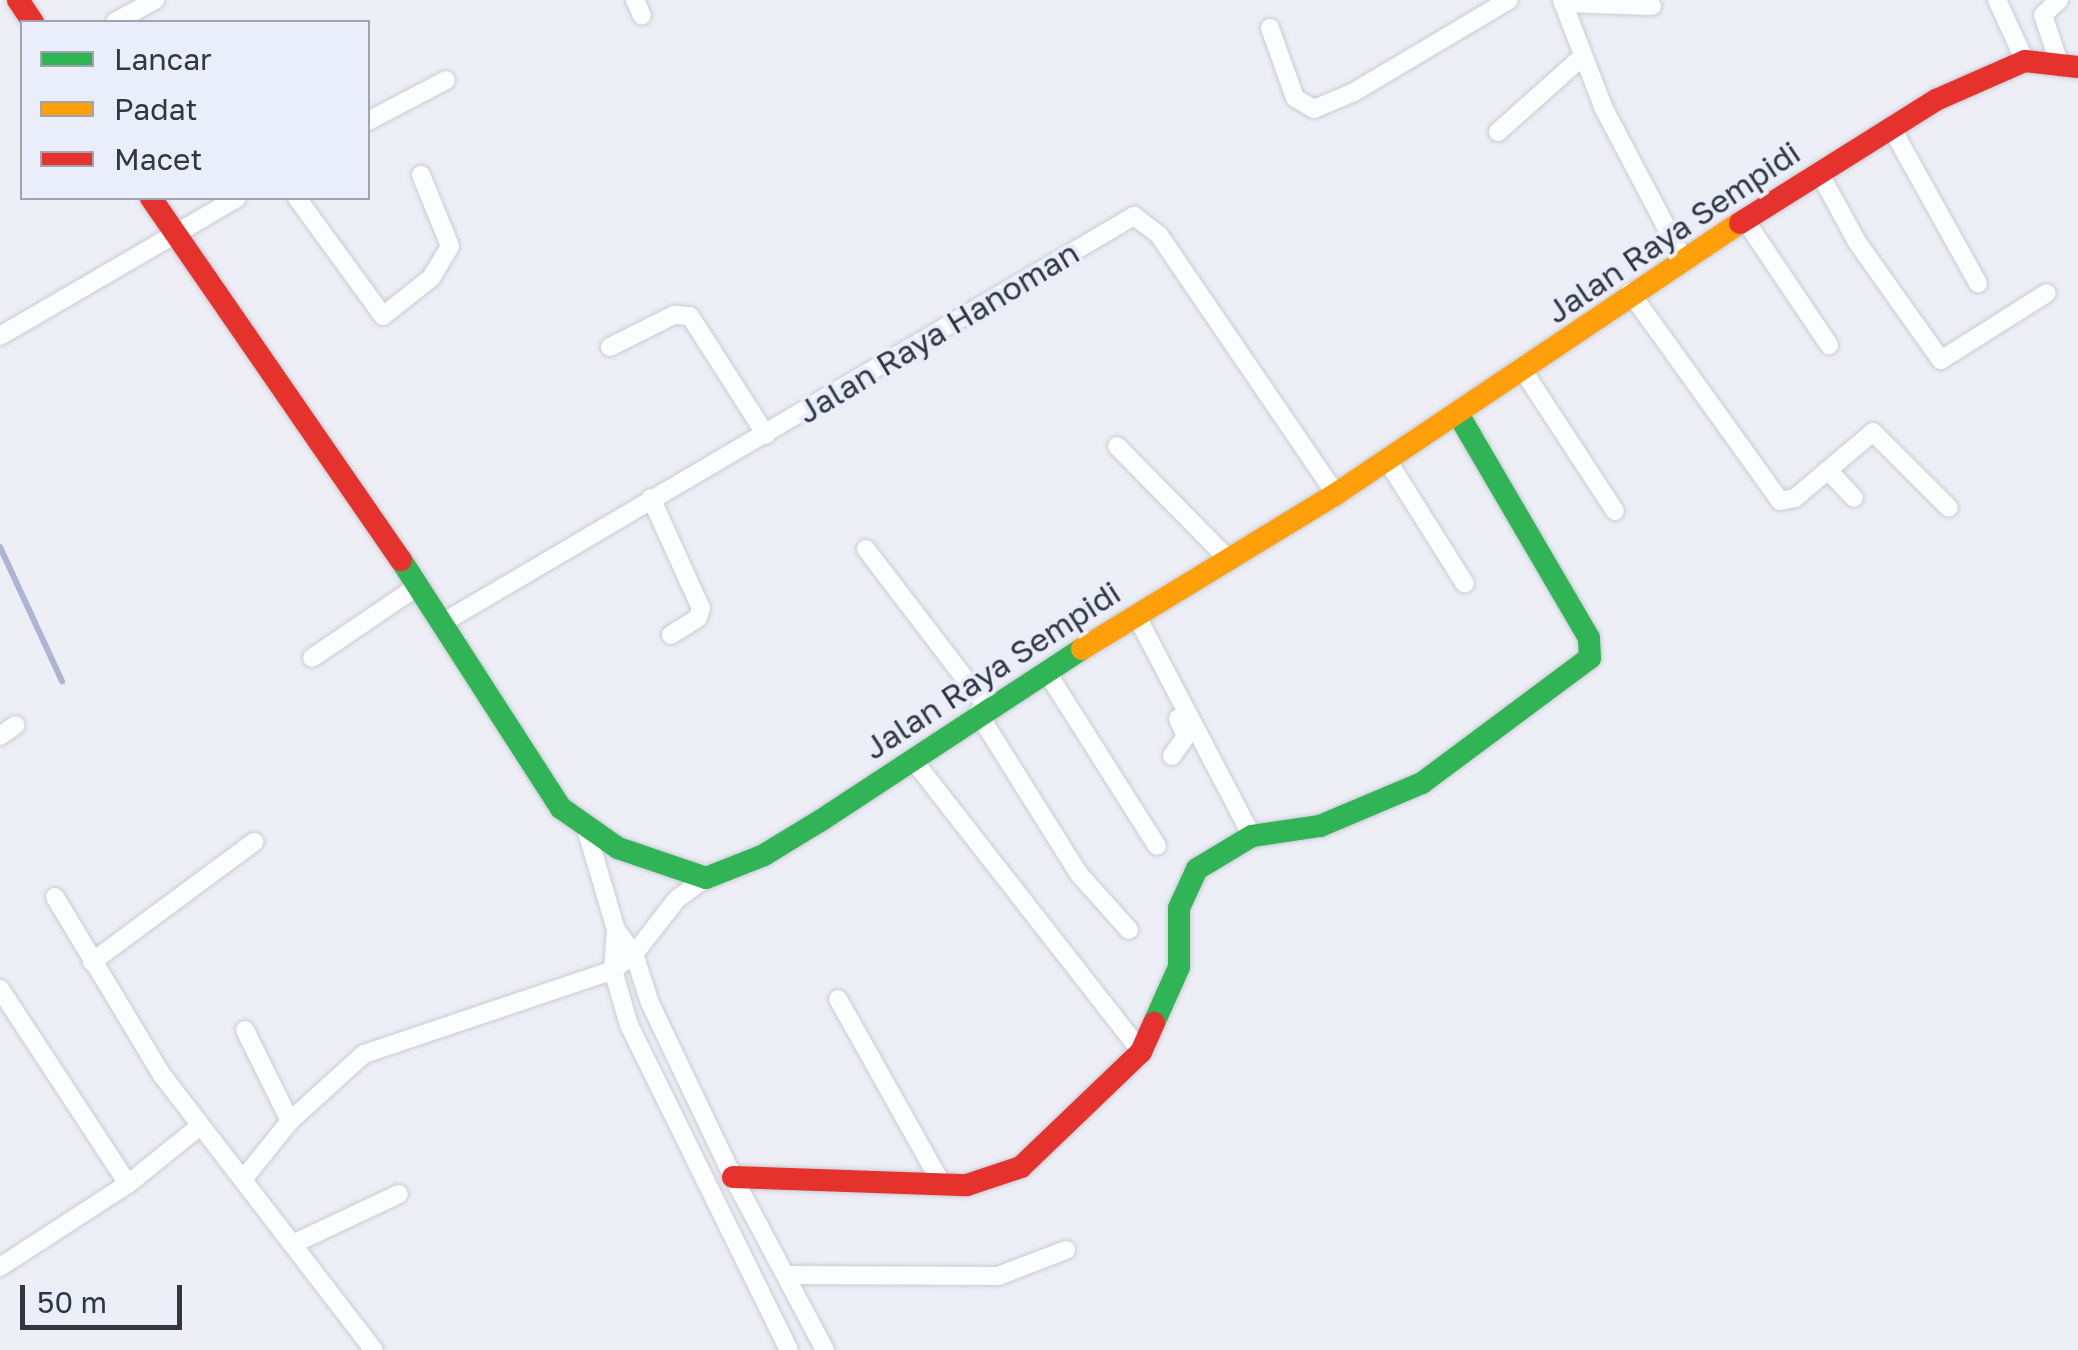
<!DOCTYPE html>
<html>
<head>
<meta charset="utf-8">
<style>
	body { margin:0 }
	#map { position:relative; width:2078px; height:1350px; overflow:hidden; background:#eeeff6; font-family:"Golos Text",sans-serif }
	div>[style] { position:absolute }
	.stream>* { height:6px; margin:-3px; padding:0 3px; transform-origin:3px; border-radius:3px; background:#aeb5d3 }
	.roads { filter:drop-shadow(0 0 2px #c9cbd4) drop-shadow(0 0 2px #c9cbd4) }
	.street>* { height:18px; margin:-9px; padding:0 9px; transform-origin:9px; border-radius:9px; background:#fcfdfe }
	.fast>* { height:22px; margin:-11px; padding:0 11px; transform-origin:11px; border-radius:11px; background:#30b455 }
	.slow>* { height:22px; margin:-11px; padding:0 11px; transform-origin:11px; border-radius:11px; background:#ff9f0a }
	.jam>* { height:22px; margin:-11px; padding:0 11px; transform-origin:11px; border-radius:11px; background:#e5322d }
	span { translate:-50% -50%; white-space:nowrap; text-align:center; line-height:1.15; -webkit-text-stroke:8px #eaedfa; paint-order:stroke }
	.street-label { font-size:32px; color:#323542 }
	.legend { position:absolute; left:20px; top:20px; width:350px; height:180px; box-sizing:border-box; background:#eaedfa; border:2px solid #a0a3b0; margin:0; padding:12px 18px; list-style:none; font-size:30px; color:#323542 }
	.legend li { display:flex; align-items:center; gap:20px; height:50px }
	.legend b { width:50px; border:2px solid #a0a3b0 }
	.scale { position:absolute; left:20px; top:1285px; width:162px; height:45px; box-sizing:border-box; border:5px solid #323542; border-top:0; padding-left:12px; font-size:30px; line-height:35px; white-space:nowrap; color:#323542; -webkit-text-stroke:8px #eaedfa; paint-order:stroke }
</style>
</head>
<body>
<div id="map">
	<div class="stream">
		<i style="left:0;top:547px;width:148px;rotate:65.2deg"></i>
	</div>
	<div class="roads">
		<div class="street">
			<i style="left:635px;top:0;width:17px;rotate:66deg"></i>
			<i style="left:1562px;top:0;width:117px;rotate:68.9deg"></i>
			<i style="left:1604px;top:109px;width:170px;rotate:62.2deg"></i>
			<i style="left:1997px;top:0;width:67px;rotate:65.3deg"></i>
			<i style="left:1563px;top:3px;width:89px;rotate:1.9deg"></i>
			<i style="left:115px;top:22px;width:46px;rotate:-28.8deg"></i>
			<i style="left:1270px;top:28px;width:74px;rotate:70.3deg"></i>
			<i style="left:1295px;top:98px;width:22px;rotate:30deg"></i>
			<i style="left:1314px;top:109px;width:43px;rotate:-23deg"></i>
			<i style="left:1354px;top:92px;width:180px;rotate:-30.7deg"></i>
			<i style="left:2058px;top:60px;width:47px;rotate:-108.4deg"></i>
			<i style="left:2043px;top:15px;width:22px;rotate:-43deg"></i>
			<i style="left:368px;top:121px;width:88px;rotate:-27.7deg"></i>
			<i style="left:1891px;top:127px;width:179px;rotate:60.9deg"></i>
			<i style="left:1498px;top:132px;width:113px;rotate:-41.8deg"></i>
			<i style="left:1820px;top:174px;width:77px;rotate:61.4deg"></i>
			<i style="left:1857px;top:242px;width:145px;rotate:54.6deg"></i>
			<i style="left:1941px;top:360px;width:125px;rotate:-32.3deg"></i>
			<i style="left:297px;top:198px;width:146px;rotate:53.9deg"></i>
			<i style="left:383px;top:316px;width:61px;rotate:-38.4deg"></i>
			<i style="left:431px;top:278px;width:37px;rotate:-59deg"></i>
			<i style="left:450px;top:246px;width:77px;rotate:-112.2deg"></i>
			<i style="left:1745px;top:220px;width:151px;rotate:56.1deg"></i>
			<i style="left:1630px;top:292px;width:257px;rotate:54.3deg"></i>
			<i style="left:1780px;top:501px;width:15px;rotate:-11deg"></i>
			<i style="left:1795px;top:498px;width:102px;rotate:-40.2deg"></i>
			<i style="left:1873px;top:432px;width:107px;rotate:45deg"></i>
			<i style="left:0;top:336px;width:274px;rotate:-30.2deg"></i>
			<i style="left:610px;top:347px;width:72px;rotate:-26.6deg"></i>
			<i style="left:674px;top:315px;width:16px;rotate:4deg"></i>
			<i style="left:690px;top:316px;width:141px;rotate:57.4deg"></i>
			<i style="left:1524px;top:372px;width:166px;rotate:56.8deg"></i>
			<i style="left:1117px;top:446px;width:158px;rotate:45.5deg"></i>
			<i style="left:1387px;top:460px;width:146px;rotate:57.8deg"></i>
			<i style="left:1828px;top:470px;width:38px;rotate:47deg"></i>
			<i style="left:651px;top:498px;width:121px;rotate:65.6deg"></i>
			<i style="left:701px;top:608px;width:10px;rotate:107deg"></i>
			<i style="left:698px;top:618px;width:32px;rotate:148deg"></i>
			<i style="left:866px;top:549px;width:199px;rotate:52.6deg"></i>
			<i style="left:1136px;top:615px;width:250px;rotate:62.3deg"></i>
			<i style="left:444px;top:622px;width:801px;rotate:-30.47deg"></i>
			<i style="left:1134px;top:216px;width:31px;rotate:37deg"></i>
			<i style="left:1159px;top:235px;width:314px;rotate:55.7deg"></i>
			<i style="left:312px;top:658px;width:128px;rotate:-34.2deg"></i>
			<i style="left:1046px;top:671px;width:207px;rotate:57.6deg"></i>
			<i style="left:978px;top:713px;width:190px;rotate:57.9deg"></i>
			<i style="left:1079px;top:874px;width:75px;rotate:48.2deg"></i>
			<i style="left:0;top:736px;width:19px;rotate:-35deg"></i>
			<i style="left:1172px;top:756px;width:24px;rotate:-55deg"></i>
			<i style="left:1186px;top:736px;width:19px;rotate:-115deg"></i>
			<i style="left:914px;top:761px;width:369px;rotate:52deg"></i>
			<i style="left:587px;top:832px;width:102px;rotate:73.5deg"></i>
			<i style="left:616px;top:930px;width:30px;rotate:53deg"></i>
			<i style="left:634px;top:954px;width:52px;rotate:71.9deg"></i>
			<i style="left:650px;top:1003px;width:193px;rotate:64.5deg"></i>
			<i style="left:733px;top:1177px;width:196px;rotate:62deg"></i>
			<i style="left:55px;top:897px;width:208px;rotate:59deg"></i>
			<i style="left:162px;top:1075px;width:347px;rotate:52.4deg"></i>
			<i style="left:616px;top:930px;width:40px;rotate:94.3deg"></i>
			<i style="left:613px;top:970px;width:57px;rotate:73.8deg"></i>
			<i style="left:629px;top:1025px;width:362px;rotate:63.8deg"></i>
			<i style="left:92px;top:962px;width:202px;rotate:-36.5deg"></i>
			<i style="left:0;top:989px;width:233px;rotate:56.7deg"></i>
			<i style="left:838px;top:999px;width:209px;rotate:60.7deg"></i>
			<i style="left:245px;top:1030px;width:102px;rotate:63.7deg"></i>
			<i style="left:245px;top:1177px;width:72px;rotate:-51.2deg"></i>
			<i style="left:290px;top:1121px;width:100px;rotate:-42.2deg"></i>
			<i style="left:364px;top:1054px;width:263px;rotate:-18.6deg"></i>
			<i style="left:613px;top:970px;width:26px;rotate:-37deg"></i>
			<i style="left:634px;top:954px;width:70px;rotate:-52deg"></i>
			<i style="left:677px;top:899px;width:36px;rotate:-36deg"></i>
			<i style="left:293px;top:1244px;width:117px;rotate:-25.3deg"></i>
			<i style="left:0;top:1267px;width:153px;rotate:-33deg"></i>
			<i style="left:128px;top:1184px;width:92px;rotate:-38.9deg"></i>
			<i style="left:789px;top:1275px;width:209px;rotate:0.3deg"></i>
			<i style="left:998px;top:1276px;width:73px;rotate:-20.9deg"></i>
		</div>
		<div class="fast">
			<i style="left:401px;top:560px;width:295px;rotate:57.2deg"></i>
			<i style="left:561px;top:808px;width:70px;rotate:35.1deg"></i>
			<i style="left:618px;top:848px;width:93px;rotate:18.8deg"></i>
			<i style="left:706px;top:878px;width:62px;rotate:-21.6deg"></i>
			<i style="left:764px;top:855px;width:66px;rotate:-31.3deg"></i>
			<i style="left:820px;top:821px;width:313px;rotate:-33.3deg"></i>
			<i style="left:1154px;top:1023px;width:61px;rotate:-65.9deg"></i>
			<i style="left:1179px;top:967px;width:59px;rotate:-90deg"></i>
			<i style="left:1179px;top:908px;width:43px;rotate:-65.2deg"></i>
			<i style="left:1197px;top:869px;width:64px;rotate:-31deg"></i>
			<i style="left:1252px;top:836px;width:69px;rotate:-8.4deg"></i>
			<i style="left:1320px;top:826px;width:111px;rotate:-22.9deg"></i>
			<i style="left:1422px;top:783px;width:209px;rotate:-36.7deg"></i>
			<i style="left:1590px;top:658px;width:20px;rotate:-93deg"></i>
			<i style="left:1589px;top:638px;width:259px;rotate:-120.3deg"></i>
		</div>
		<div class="slow">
			<i style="left:1082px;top:649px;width:298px;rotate:-31.4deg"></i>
			<i style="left:1336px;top:494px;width:486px;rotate:-33.9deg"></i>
		</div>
		<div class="jam">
			<i style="left:18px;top:0;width:27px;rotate:56deg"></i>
			<i style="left:151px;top:198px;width:440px;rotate:55.4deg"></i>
			<i style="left:1740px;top:223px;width:231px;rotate:-32.1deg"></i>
			<i style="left:1936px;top:100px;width:97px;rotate:-23.7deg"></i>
			<i style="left:2025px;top:61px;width:53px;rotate:6.5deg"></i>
			<i style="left:733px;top:1177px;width:234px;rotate:2deg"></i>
			<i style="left:967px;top:1185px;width:57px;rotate:-18.4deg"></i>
			<i style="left:1021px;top:1167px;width:166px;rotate:-43.8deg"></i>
			<i style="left:1141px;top:1052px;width:32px;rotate:-66deg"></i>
		</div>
	</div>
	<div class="street-label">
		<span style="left:1673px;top:232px;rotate:-34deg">Jalan Raya Sempidi</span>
		<span style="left:938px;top:332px;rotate:-31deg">Jalan Raya Hanoman</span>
		<span style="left:992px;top:670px;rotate:-33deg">Jalan Raya Sempidi</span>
	</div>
	<ul class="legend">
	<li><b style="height:12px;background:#30b455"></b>Lancar</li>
	<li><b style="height:12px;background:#ff9f0a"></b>Padat</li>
	<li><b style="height:12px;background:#e5322d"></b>Macet</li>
	</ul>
	<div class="scale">50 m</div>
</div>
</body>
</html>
